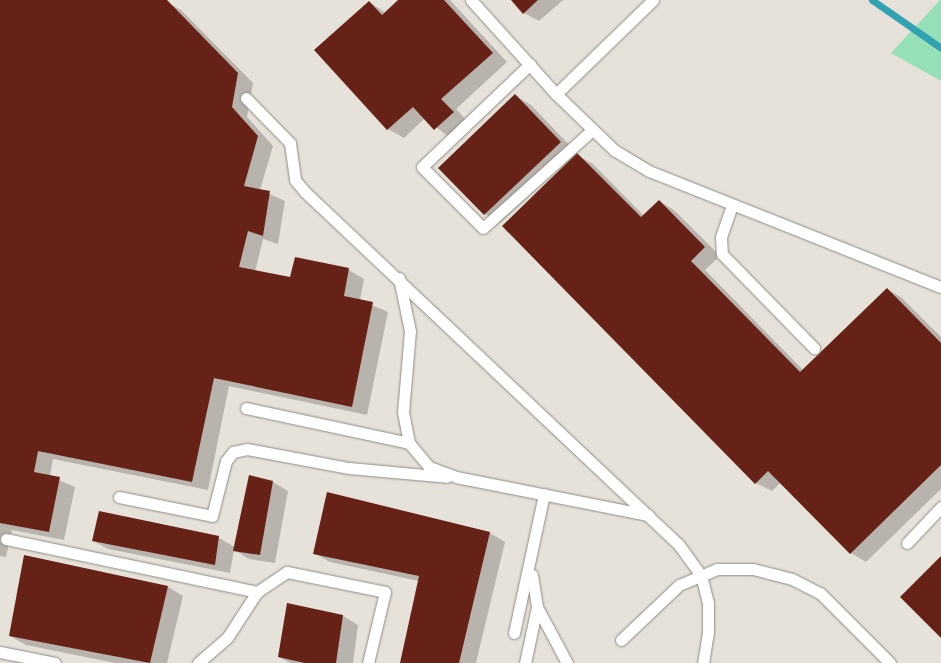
<!DOCTYPE html>
<html>
<head>
<meta charset="utf-8">
<style>
	body { margin:0 }
	#map { position:relative; width:941px; height:663px; overflow:hidden; background:#e7e2d9; font-family:"Fira Sans Condensed",sans-serif }
	div>[style] { position:absolute }
	.green>* { inset:0; background:#95e0b7 }
	.shadow>* { inset:0; background:#0003 }
	.stream>* { height:7px; margin:-3.5px; padding:0 3.5px; transform-origin:3.5px; border-radius:3.5px; background:#32a2b3 }
	.building>* { inset:0; background:#662217 }
	.roads { filter:drop-shadow(0 0 1px #8f8b83) drop-shadow(0 0 1px #8f8b83) }
	.lane>* { height:11px; margin:-5.5px; padding:0 5.5px; transform-origin:5.5px; border-radius:5.5px; background:#fff }
	span { translate:-50% -50%; white-space:nowrap; text-align:center; line-height:1.15; -webkit-text-stroke:5px #e7e2d9; paint-order:stroke }
</style>
</head>
<body>
<div id="map">
	<div class="green">
		<i style="clip-path:polygon(940px 0,941px 0,941px 81px,891px 53px)"></i>
	</div>
	<div class="shadow">
		<i style="clip-path:polygon(0 0,163px 0,181px 10px,253px 83px,247px 117px,273px 146px,260px 190px,285px 201px,278px 244px,263px 239px,255px 272px,290px 279px,349px 270px,364px 279px,360px 300px,388px 312px,367px 415px,229px 386px,208px 490px,53px 459px,50px 476px,75px 487px,64px 540px,12px 530px,6px 557px,0 556px)"></i>
		<i style="clip-path:polygon(400px 0,450px 0,507px 62px,456px 109px,468px 122px,450px 138px,425px 118px,404px 138px,388px 129px,369px 2px,386px 13px)"></i>
		<i style="clip-path:polygon(513px 0,563px 0,539px 21px,524px 13px)"></i>
		<i style="clip-path:polygon(516px 96px,531px 105px,576px 152px,500px 223px,485px 214px,440px 168px)"></i>
		<i style="clip-path:polygon(577px 155px,593px 164px,644px 216px,659px 201px,674px 210px,720px 256px,705px 270px,804px 371px,887px 289px,902px 298px,941px 337px,941px 489px,866px 562px,851px 553px,781px 482px,772px 491px,756px 483px)"></i>
		<i style="clip-path:polygon(250px 476px,273px 482px,288px 491px,275px 563px,249px 559px,234px 550px,230px 573px,108px 549px,93px 541px,100px 512px,219px 538px,235px 547px)"></i>
		<i style="clip-path:polygon(328px 493px,490px 533px,505px 542px,476px 663px,401px 663px,419px 581px,330px 562px,314px 553px)"></i>
		<i style="clip-path:polygon(168px 587px,183px 596px,167px 663px,115px 663px,26px 645px,10px 636px)"></i>
		<i style="clip-path:polygon(288px 604px,343px 616px,358px 625px,353px 663px,290px 663px,279px 657px)"></i>
	</div>
	<div class="stream">
		<i style="left:872px;top:0;width:84px;rotate:34.8deg"></i>
	</div>
	<div class="building">
		<i style="clip-path:polygon(0 0,167px 0,238px 73px,232px 107px,258px 136px,244px 186px,270px 191px,263px 236px,248px 231px,239px 267px,290px 277px,295px 257px,349px 268px,344px 296px,373px 302px,352px 407px,214px 378px,192px 482px,38px 451px,34px 472px,60px 477px,49px 532px,0 523px)"></i>
		<i style="clip-path:polygon(398px 0,444px 0,493px 53px,441px 99px,454px 112px,434px 130px,413px 107px,387px 130px,314px 50px,369px 1px,382px 15px)"></i>
		<i style="clip-path:polygon(511px 0,538px 0,523px 14px)"></i>
		<i style="clip-path:polygon(515px 94px,561px 142px,484px 215px,438px 168px)"></i>
		<i style="clip-path:polygon(577px 153px,641px 217px,659px 200px,705px 247px,691px 261px,800px 372px,887px 288px,941px 343px,941px 465px,850px 554px,768px 471px,755px 484px,502px 226px)"></i>
		<i style="clip-path:polygon(249px 475px,273px 481px,260px 555px,233px 551px)"></i>
		<i style="clip-path:polygon(327px 492px,490px 532px,459px 663px,400px 663px,419px 576px,313px 554px)"></i>
		<i style="clip-path:polygon(99px 511px,219px 536px,215px 565px,92px 541px)"></i>
		<i style="clip-path:polygon(24px 555px,168px 586px,150px 663px,9px 636px)"></i>
		<i style="clip-path:polygon(941px 556px,941px 638px,900px 597px)"></i>
		<i style="clip-path:polygon(287px 603px,343px 615px,336px 663px,305px 663px,278px 657px)"></i>
	</div>
	<div class="roads">
		<div class="lane">
			<i style="left:471px;top:0;width:127px;rotate:47.9deg"></i>
			<i style="left:556px;top:94px;width:81px;rotate:44deg"></i>
			<i style="left:614px;top:150px;width:41px;rotate:31deg"></i>
			<i style="left:649px;top:171px;width:314px;rotate:21.7deg"></i>
			<i style="left:530px;top:64px;width:149px;rotate:136.4deg"></i>
			<i style="left:422px;top:167px;width:86px;rotate:45deg"></i>
			<i style="left:483px;top:228px;width:145px;rotate:-41.9deg"></i>
			<i style="left:556px;top:94px;width:135px;rotate:-44.1deg"></i>
			<i style="left:246px;top:98px;width:63px;rotate:45.6deg"></i>
			<i style="left:290px;top:143px;width:37px;rotate:82deg"></i>
			<i style="left:295px;top:180px;width:16px;rotate:50deg"></i>
			<i style="left:305px;top:192px;width:514px;rotate:43.35deg"></i>
			<i style="left:679px;top:545px;width:37px;rotate:54deg"></i>
			<i style="left:701px;top:575px;width:29px;rotate:76deg"></i>
			<i style="left:708px;top:603px;width:29px;rotate:90deg"></i>
			<i style="left:708px;top:632px;width:31px;rotate:99deg"></i>
			<i style="left:732px;top:205px;width:34px;rotate:109deg"></i>
			<i style="left:721px;top:237px;width:17px;rotate:87deg"></i>
			<i style="left:722px;top:254px;width:132px;rotate:45.6deg"></i>
			<i style="left:399px;top:278px;width:54px;rotate:78.3deg"></i>
			<i style="left:410px;top:331px;width:81px;rotate:94.9deg"></i>
			<i style="left:403px;top:412px;width:32px;rotate:79deg"></i>
			<i style="left:409px;top:443px;width:31px;rotate:50deg"></i>
			<i style="left:429px;top:467px;width:29px;rotate:20deg"></i>
			<i style="left:456px;top:477px;width:196px;rotate:11.2deg"></i>
			<i style="left:246px;top:408px;width:167px;rotate:12.1deg"></i>
			<i style="left:119px;top:497px;width:95px;rotate:11.5deg"></i>
			<i style="left:212px;top:516px;width:57px;rotate:-75.7deg"></i>
			<i style="left:226px;top:461px;width:11px;rotate:-52deg"></i>
			<i style="left:233px;top:452px;width:14px;rotate:-12deg"></i>
			<i style="left:247px;top:449px;width:104px;rotate:10.6deg"></i>
			<i style="left:349px;top:468px;width:98px;rotate:5.2deg"></i>
			<i style="left:6px;top:539px;width:257px;rotate:11.9deg"></i>
			<i style="left:907px;top:543px;width:50px;rotate:-46.6deg"></i>
			<i style="left:532px;top:575px;width:32px;rotate:81deg"></i>
			<i style="left:537px;top:607px;width:64px;rotate:61.8deg"></i>
			<i style="left:514px;top:633px;width:142px;rotate:-77.8deg"></i>
			<i style="left:621px;top:640px;width:80px;rotate:-43.5deg"></i>
			<i style="left:679px;top:585px;width:41px;rotate:-22.8deg"></i>
			<i style="left:717px;top:569px;width:36px"></i>
			<i style="left:753px;top:569px;width:40px;rotate:14.4deg"></i>
			<i style="left:792px;top:579px;width:31px;rotate:27deg"></i>
			<i style="left:820px;top:593px;width:99px;rotate:45deg"></i>
			<i style="left:0;top:652px;width:56px;rotate:11.3deg"></i>
			<i style="left:198px;top:663px;width:38px;rotate:-41deg"></i>
			<i style="left:227px;top:638px;width:55px;rotate:-56.9deg"></i>
			<i style="left:257px;top:592px;width:36px;rotate:-34deg"></i>
			<i style="left:287px;top:572px;width:100px;rotate:11.5deg"></i>
			<i style="left:385px;top:592px;width:73px;rotate:103.5deg"></i>
			<i style="left:525px;top:663px;width:57px;rotate:-77.9deg"></i>
		</div>
	</div>
</div>
</body>
</html>
